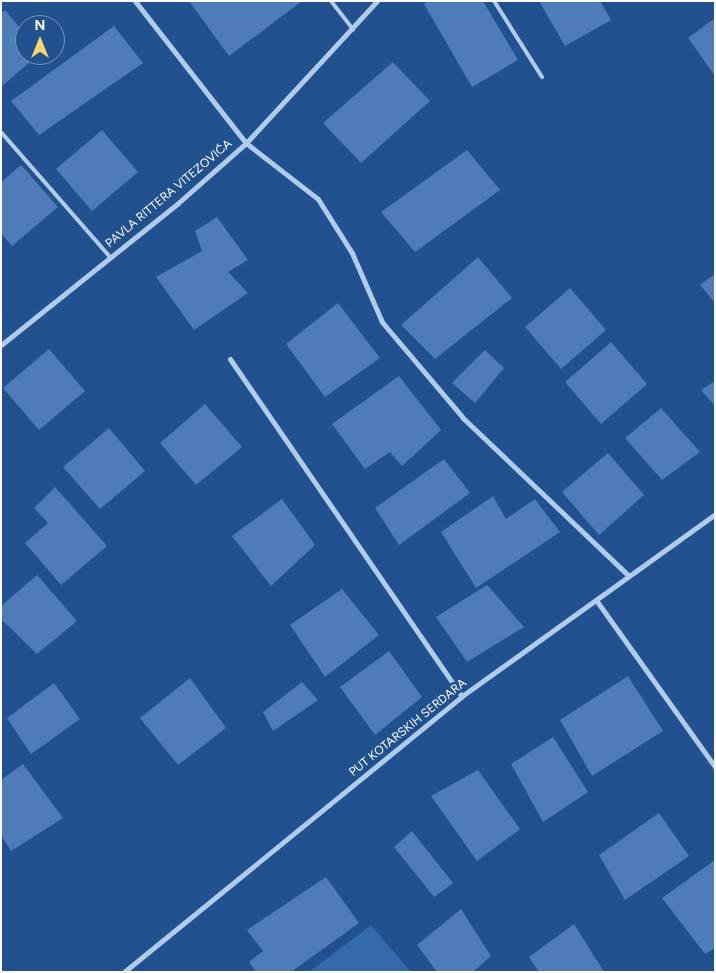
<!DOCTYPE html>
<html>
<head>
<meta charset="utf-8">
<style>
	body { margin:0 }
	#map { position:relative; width:716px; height:973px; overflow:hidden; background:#21518e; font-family:Figtree,sans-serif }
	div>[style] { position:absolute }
	.green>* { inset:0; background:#346aac }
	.building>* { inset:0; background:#4d7cb8 }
	.service>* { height:4px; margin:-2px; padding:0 2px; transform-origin:2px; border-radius:2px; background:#b0cbec }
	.minor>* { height:5px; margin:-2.5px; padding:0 2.5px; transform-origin:2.5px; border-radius:2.5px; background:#b0cbec }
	span { translate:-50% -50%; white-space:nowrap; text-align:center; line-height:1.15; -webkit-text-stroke:5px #21518e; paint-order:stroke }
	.street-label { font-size:12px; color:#fff }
	.frame { position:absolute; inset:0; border:2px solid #fff; pointer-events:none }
	.north { position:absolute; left:15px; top:15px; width:50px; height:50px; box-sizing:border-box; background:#21518e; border:1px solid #7a97bb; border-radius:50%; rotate:0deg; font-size:14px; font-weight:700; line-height:20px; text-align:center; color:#fff }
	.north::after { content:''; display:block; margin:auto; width:18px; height:22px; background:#f9d271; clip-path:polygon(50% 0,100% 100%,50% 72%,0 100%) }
</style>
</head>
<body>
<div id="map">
	<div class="green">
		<i style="clip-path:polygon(371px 925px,411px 972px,309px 972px)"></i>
	</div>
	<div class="building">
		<i style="clip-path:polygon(189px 1px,302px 1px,229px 56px)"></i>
		<i style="clip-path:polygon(428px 1px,483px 1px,518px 60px,472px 87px,424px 4px)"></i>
		<i style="clip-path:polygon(539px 1px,600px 1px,611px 20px,565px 46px)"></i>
		<i style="clip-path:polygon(5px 10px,25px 34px,25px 55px,38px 55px,1px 87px,1px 13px)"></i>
		<i style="clip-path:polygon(715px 18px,715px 76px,688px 38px)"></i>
		<i style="clip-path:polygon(114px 26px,143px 63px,39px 135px,11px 101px)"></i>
		<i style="clip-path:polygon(393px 62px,430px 101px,361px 163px,323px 123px)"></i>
		<i style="clip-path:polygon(102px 130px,138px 172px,92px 211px,56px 169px)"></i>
		<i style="clip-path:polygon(467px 150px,500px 190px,415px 252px,381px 212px)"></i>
		<i style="clip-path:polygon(21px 165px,58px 207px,12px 246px,1px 233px,1px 182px)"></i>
		<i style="clip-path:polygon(217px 217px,248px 260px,228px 272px,248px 293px,194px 330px,156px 277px,202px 251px,195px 231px)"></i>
		<i style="clip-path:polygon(478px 257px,512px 298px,435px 359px,401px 325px)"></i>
		<i style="clip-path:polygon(715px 274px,715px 303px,700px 285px)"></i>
		<i style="clip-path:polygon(570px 288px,606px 330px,561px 369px,525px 327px)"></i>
		<i style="clip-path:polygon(338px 303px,380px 358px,325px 397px,286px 344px)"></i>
		<i style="clip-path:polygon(611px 342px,647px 384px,601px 424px,565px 382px)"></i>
		<i style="clip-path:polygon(49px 349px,85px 391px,39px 430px,3px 388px)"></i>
		<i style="clip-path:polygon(485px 350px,504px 368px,475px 403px,452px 383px)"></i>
		<i style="clip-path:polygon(399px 376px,441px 430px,402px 466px,390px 452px,365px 469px,332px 424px)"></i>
		<i style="clip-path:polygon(715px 381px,715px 406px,701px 390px)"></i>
		<i style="clip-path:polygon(205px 404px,242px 447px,196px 485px,160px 443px)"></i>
		<i style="clip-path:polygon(661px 408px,700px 452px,662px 480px,625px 438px)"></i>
		<i style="clip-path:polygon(109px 428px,145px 471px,100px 509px,63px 467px)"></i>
		<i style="clip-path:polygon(608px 453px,644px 495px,599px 535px,562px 492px)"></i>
		<i style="clip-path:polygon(444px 459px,470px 493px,399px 545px,375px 508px)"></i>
		<i style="clip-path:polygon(55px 487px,107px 546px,61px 585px,25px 543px,48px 523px,34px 508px)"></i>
		<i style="clip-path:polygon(493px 496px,506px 519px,535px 499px,560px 532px,476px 588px,441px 532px)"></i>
		<i style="clip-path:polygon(282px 499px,315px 545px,271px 586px,232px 536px)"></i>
		<i style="clip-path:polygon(37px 575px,77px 621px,37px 654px,1px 619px,1px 606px)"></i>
		<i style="clip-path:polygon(487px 585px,524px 627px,467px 662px,436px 617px)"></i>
		<i style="clip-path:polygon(342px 589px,379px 635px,325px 677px,290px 625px)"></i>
		<i style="clip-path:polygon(389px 651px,422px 697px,375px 735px,340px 687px)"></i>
		<i style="clip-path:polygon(628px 676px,663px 731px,592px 776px,560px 720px)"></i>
		<i style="clip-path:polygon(190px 678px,226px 728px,178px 765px,140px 718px)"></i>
		<i style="clip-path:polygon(302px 682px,318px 700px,273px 731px,263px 712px)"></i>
		<i style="clip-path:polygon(54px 683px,80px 719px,31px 754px,7px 718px)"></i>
		<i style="clip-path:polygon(553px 737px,588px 792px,543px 822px,511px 764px)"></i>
		<i style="clip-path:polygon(23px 764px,63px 818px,11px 851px,1px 835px,1px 780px)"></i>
		<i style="clip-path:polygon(478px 770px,520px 829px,477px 861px,431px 796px)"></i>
		<i style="clip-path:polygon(659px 813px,689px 856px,625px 900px,599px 855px)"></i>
		<i style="clip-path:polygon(412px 831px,453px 883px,434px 897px,394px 847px)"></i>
		<i style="clip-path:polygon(715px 860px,715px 948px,705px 954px,662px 898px)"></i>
		<i style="clip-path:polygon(326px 877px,359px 923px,291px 972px,256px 972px,249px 962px,263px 951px,247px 930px)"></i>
		<i style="clip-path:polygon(461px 909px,491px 956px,473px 972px,437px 972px,417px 945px)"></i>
		<i style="clip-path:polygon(574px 924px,604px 972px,539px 972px,529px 957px)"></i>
	</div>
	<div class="service">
		<i style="left:331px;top:1px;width:36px;rotate:52deg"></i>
		<i style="left:494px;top:1px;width:90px;rotate:57.7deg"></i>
		<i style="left:1px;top:132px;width:164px;rotate:48.9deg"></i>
	</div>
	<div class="minor">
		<i style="left:135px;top:1px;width:180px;rotate:52deg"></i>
		<i style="left:246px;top:143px;width:91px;rotate:37.9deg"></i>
		<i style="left:318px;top:199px;width:64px;rotate:57.8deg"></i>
		<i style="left:352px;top:253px;width:75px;rotate:66.5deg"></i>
		<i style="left:382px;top:322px;width:126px;rotate:49.8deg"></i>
		<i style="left:463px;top:418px;width:229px;rotate:43.6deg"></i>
		<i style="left:1px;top:345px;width:226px;rotate:-38.7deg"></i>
		<i style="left:177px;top:204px;width:92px;rotate:-41.5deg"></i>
		<i style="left:246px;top:143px;width:193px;rotate:-47.3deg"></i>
		<i style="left:230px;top:359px;width:409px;rotate:55.5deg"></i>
		<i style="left:596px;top:600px;width:205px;rotate:54.5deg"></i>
		<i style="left:124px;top:972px;width:436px;rotate:-39.2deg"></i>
		<i style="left:462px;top:696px;width:312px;rotate:-35.7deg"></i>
	</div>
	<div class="street-label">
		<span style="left:169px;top:194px;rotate:-40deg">PAVLA RITTERA VITEZOVIĆA</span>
		<span style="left:408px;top:728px;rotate:-39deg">PUT KOTARSKIH SERDARA</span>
	</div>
	<div class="frame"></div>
	<div class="north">N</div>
</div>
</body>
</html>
